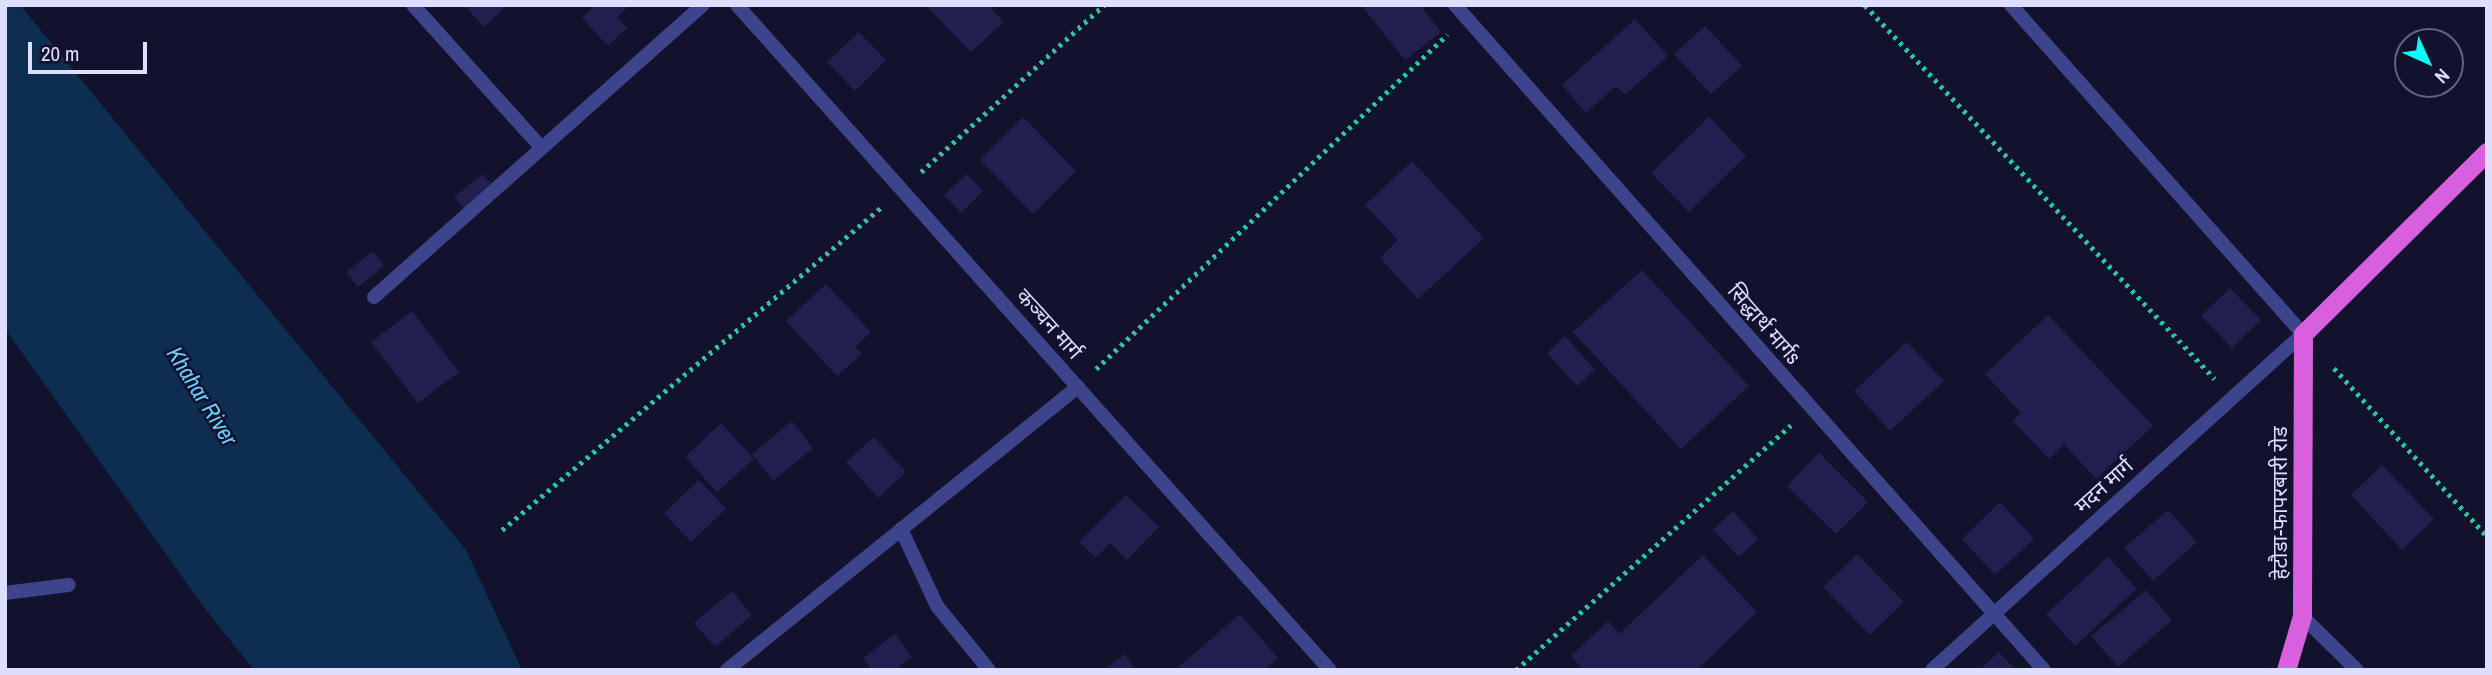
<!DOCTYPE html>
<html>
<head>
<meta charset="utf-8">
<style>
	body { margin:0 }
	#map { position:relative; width:2492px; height:675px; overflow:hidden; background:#13122d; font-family:"Archivo Narrow","Noto Sans Devanagari",sans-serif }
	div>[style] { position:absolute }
	.water>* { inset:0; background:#0d2e51 }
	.building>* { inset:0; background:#221e4e }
	.path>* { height:4.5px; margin-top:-2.25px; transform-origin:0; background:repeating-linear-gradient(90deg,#31c0a5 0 3.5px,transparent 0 8.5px) }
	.service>* { height:14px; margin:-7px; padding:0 7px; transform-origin:7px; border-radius:7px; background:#3d448c }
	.minor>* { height:14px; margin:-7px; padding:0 7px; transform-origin:7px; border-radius:7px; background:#3d448c }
	.trunk>* { height:19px; margin:-9.5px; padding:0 9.5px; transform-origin:9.5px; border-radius:9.5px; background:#d85fde }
	span { translate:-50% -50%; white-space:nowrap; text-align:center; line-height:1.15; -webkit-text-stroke:5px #13122d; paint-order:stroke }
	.street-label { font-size:21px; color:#dedeff }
	.water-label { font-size:23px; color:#6ccdff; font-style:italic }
	.frame { position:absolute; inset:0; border:7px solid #dedeff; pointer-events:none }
	.north { position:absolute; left:2394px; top:28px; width:70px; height:70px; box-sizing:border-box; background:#13122d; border:2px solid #646481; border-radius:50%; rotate:135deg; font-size:19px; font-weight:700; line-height:28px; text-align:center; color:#dedeff }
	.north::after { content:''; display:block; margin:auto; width:24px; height:32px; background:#0afff9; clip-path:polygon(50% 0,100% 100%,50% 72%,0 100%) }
	.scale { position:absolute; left:28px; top:42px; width:119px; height:32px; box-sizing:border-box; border:4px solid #dedeff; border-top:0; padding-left:9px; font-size:21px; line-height:24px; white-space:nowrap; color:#dedeff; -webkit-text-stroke:5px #13122d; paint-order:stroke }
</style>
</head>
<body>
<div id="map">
	<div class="water">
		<i style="clip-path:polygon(5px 5px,20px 5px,466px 550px,522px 670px,254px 670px,206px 610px,5px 329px)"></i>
	</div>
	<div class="building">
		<i style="clip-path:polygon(464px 5px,507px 5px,484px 27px)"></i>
		<i style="clip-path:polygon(595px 5px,630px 5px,617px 17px,627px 28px,608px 46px,582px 18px)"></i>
		<i style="clip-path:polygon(925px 5px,988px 5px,1004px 22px,971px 52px)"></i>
		<i style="clip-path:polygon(1361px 5px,1420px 5px,1441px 32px,1405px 60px)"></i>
		<i style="clip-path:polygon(1635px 19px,1668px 56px,1625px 95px,1616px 86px,1586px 113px,1562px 85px)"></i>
		<i style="clip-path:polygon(1705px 26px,1742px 66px,1711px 94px,1674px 54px)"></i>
		<i style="clip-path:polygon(859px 32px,886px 60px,855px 91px,827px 62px)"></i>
		<i style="clip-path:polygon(1023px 117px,1076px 171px,1033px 214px,980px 160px)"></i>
		<i style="clip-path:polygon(1709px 117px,1746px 156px,1689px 212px,1651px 173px)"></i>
		<i style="clip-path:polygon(1412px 161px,1484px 238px,1418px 299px,1380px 258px,1398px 240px,1365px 205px)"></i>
		<i style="clip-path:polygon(483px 174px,494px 187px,466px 211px,454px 197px)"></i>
		<i style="clip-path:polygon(967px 174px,983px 191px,961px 213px,944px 195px)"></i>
		<i style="clip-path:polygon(373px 251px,384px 266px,358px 287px,346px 272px)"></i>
		<i style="clip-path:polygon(1642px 270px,1749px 386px,1681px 449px,1573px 332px)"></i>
		<i style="clip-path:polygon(826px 284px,871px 332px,855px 347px,862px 354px,837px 376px,786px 321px)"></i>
		<i style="clip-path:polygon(2230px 288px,2261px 320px,2232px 348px,2201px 316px)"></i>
		<i style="clip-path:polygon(412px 311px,459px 372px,418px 403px,371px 342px)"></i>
		<i style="clip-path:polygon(2048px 315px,2153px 426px,2096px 479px,2064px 444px,2049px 459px,2013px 421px,2021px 413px,1985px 374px)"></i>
		<i style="clip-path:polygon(1565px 336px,1595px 370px,1577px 386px,1547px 353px)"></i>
		<i style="clip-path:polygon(1907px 342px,1944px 381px,1890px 431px,1854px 391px)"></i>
		<i style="clip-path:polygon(792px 421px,813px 448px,773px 481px,752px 454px)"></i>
		<i style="clip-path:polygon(721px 423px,754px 459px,717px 492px,685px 457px)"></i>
		<i style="clip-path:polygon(874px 437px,906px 472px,878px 498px,846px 462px)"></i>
		<i style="clip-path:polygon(1819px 453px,1868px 502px,1836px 534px,1787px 486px)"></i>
		<i style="clip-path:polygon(2382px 465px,2434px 519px,2402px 550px,2351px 495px)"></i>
		<i style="clip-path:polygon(699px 480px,726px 509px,691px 542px,664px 513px)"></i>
		<i style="clip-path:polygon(1126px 495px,1159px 527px,1127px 560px,1110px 543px,1096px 558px,1079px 542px)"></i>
		<i style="clip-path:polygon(2000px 502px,2034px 539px,1995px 575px,1962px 539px)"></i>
		<i style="clip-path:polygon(2168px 510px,2197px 542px,2153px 581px,2124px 548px)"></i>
		<i style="clip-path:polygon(1733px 511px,1758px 539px,1739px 557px,1713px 530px)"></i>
		<i style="clip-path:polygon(1857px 554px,1904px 602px,1870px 635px,1823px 587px)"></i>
		<i style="clip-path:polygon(1703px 555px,1757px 612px,1697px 670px,1584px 670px,1571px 656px,1608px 621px,1619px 634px)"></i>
		<i style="clip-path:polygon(2108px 557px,2137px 589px,2075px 646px,2046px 614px)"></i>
		<i style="clip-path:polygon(2146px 590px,2172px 620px,2118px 667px,2091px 636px)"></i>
		<i style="clip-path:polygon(732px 591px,752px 615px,715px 647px,694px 623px)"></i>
		<i style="clip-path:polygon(1240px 614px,1278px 658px,1265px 670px,1175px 670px)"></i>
		<i style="clip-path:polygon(895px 634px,912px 657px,895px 670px,872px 670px,863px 658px)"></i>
		<i style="clip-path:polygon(1999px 652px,2015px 670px,1979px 670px)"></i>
		<i style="clip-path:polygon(1124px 654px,1136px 670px,1105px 670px)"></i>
	</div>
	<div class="path">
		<i style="left:1865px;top:5px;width:512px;rotate:46.9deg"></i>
		<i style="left:921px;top:172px;width:248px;rotate:-42.4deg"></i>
		<i style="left:2334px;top:368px;width:227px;rotate:47.7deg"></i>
		<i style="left:1096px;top:369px;width:485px;rotate:-43.6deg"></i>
		<i style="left:502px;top:530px;width:497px;rotate:-40.4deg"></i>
		<i style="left:1516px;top:670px;width:368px;rotate:-41.7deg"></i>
	</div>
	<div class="service">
		<i style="left:2302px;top:616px;width:77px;rotate:44.5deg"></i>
	</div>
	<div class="minor">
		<i style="left:413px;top:5px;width:191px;rotate:48deg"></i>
		<i style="left:737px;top:5px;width:891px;rotate:48.28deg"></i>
		<i style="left:1455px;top:5px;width:888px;rotate:48.47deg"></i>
		<i style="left:374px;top:297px;width:440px;rotate:-41.6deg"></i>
		<i style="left:901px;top:529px;width:85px;rotate:64.9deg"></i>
		<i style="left:937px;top:606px;width:82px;rotate:50.9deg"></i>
		<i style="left:5px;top:593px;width:64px;rotate:-7.2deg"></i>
		<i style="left:727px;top:670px;width:451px;rotate:-38.9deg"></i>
		<i style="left:1932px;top:670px;width:501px;rotate:-42.17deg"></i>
		<i style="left:2303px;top:334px;width:440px;rotate:-131.6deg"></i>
	</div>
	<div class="trunk">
		<i style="left:2286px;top:670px;width:56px;rotate:-73.5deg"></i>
		<i style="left:2302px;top:616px;width:282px;rotate:-89.8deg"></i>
		<i style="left:2303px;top:334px;width:259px;rotate:-44.7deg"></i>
	</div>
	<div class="street-label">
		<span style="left:1049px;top:324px;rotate:48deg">कञ्चन मार्ग</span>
		<span style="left:1764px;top:324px;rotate:49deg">सिद्धार्थ मार्गs</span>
		<span style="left:2104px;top:486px;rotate:-42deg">मदन मार्ग</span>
		<span style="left:2280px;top:503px;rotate:-90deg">हेटौडा-फापरबारी रोड</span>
	</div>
	<div class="water-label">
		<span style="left:202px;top:396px;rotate:58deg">Khahar River</span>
	</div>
	<div class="frame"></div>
	<div class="north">N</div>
	<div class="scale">20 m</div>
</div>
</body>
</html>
